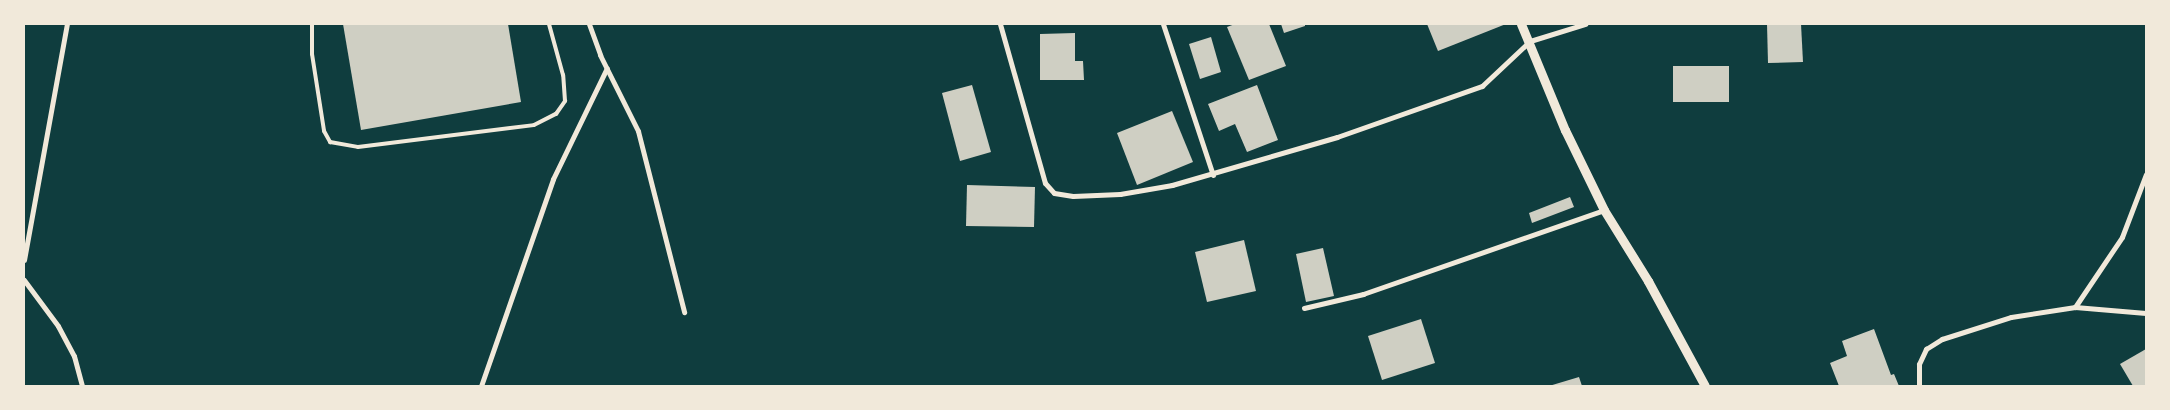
<!DOCTYPE html>
<html>
<head>
<meta charset="utf-8">
<style>
	body { margin:0 }
	#map { position:relative; width:2170px; height:410px; overflow:hidden; background:#0f3d3e; font-family:Signika,sans-serif }
	div>[style] { position:absolute }
	.building>* { inset:0; background:#cfcfc3 }
	.service>* { height:4px; margin:-2px; padding:0 2px; transform-origin:2px; border-radius:2px; background:#f1e9da }
	.minor>* { height:5px; margin:-2.5px; padding:0 2.5px; transform-origin:2.5px; border-radius:2.5px; background:#f1e9da }
	.tertiary>* { height:9px; margin:-4.5px; padding:0 4.5px; transform-origin:4.5px; border-radius:4.5px; background:#f1e9da }
	span { translate:-50% -50%; white-space:nowrap; text-align:center; line-height:1.15; -webkit-text-stroke:5px #f1e9da; paint-order:stroke }
	.frame { position:absolute; inset:0; border:25px solid #f1e9da; pointer-events:none }
</style>
</head>
<body>
<div id="map">
	<div class="building">
		<i style="clip-path:polygon(343px 24px,508px 24px,521px 102px,361px 130px)"></i>
		<i style="clip-path:polygon(1235px 24px,1269px 24px,1286px 66px,1249px 80px,1227px 27px)"></i>
		<i style="clip-path:polygon(1281px 24px,1305px 24px,1305px 26px,1284px 33px)"></i>
		<i style="clip-path:polygon(1427px 24px,1506px 24px,1438px 51px)"></i>
		<i style="clip-path:polygon(1767px 24px,1801px 24px,1803px 62px,1768px 63px)"></i>
		<i style="clip-path:polygon(1075px 33px,1075px 61px,1083px 61px,1084px 80px,1040px 80px,1040px 34px)"></i>
		<i style="clip-path:polygon(1211px 37px,1221px 72px,1200px 79px,1189px 44px)"></i>
		<i style="clip-path:polygon(1673px 66px,1729px 66px,1729px 102px,1673px 102px)"></i>
		<i style="clip-path:polygon(972px 85px,991px 152px,960px 161px,942px 93px)"></i>
		<i style="clip-path:polygon(1257px 85px,1278px 140px,1247px 152px,1235px 124px,1219px 131px,1208px 104px)"></i>
		<i style="clip-path:polygon(1172px 111px,1193px 162px,1137px 185px,1117px 133px)"></i>
		<i style="clip-path:polygon(967px 185px,1035px 187px,1034px 227px,966px 226px)"></i>
		<i style="clip-path:polygon(1570px 197px,1574px 207px,1532px 223px,1529px 213px)"></i>
		<i style="clip-path:polygon(1244px 240px,1256px 291px,1207px 302px,1195px 252px)"></i>
		<i style="clip-path:polygon(1323px 248px,1334px 296px,1306px 302px,1296px 254px)"></i>
		<i style="clip-path:polygon(1421px 319px,1435px 363px,1382px 380px,1368px 336px)"></i>
		<i style="clip-path:polygon(1874px 329px,1891px 375px,1894px 374px,1899px 386px,1839px 386px,1830px 363px,1847px 356px,1842px 341px)"></i>
		<i style="clip-path:polygon(2146px 349px,2146px 386px,2133px 386px,2120px 364px)"></i>
		<i style="clip-path:polygon(1579px 377px,1582px 386px,1549px 386px)"></i>
	</div>
	<div class="service">
		<i style="left:312px;top:24px;width:30px;rotate:90deg"></i>
		<i style="left:312px;top:54px;width:78px;rotate:81.1deg"></i>
		<i style="left:324px;top:131px;width:13px;rotate:61deg"></i>
		<i style="left:330px;top:142px;width:28px;rotate:10deg"></i>
		<i style="left:358px;top:147px;width:177px;rotate:-7.1deg"></i>
		<i style="left:534px;top:125px;width:25px;rotate:-27deg"></i>
		<i style="left:556px;top:114px;width:16px;rotate:-55deg"></i>
		<i style="left:565px;top:101px;width:26px;rotate:-94deg"></i>
		<i style="left:563px;top:75px;width:53px;rotate:-105.4deg"></i>
	</div>
	<div class="minor">
		<i style="left:589px;top:24px;width:33px;rotate:70deg"></i>
		<i style="left:600px;top:55px;width:85px;rotate:63.4deg"></i>
		<i style="left:638px;top:131px;width:187px;rotate:75.7deg"></i>
		<i style="left:1000px;top:24px;width:165px;rotate:74.2deg"></i>
		<i style="left:1045px;top:183px;width:13px;rotate:48deg"></i>
		<i style="left:1054px;top:193px;width:19px;rotate:9deg"></i>
		<i style="left:1073px;top:196px;width:47px;rotate:-2.4deg"></i>
		<i style="left:1120px;top:194px;width:53px;rotate:-9.8deg"></i>
		<i style="left:1172px;top:185px;width:172px;rotate:-16.2deg"></i>
		<i style="left:1337px;top:137px;width:154px;rotate:-19.4deg"></i>
		<i style="left:1482px;top:86px;width:66px;rotate:-43.2deg"></i>
		<i style="left:1530px;top:41px;width:58px;rotate:-17.2deg"></i>
		<i style="left:1163px;top:24px;width:159px;rotate:71.7deg"></i>
		<i style="left:24px;top:260px;width:240px;rotate:-79.7deg"></i>
		<i style="left:24px;top:280px;width:57px;rotate:53.5deg"></i>
		<i style="left:58px;top:326px;width:34px;rotate:62deg"></i>
		<i style="left:74px;top:356px;width:31px;rotate:75deg"></i>
		<i style="left:2075px;top:307px;width:84px;rotate:-56.1deg"></i>
		<i style="left:2122px;top:237px;width:67px;rotate:-69.1deg"></i>
		<i style="left:1304px;top:308px;width:61px;rotate:-13.3deg"></i>
		<i style="left:1363px;top:294px;width:255px;rotate:-19.2deg"></i>
		<i style="left:481px;top:386px;width:219px;rotate:-70.8deg"></i>
		<i style="left:553px;top:179px;width:123px;rotate:-64.1deg"></i>
		<i style="left:1919px;top:386px;width:22px;rotate:-90deg"></i>
		<i style="left:1919px;top:364px;width:17px;rotate:-65deg"></i>
		<i style="left:1926px;top:349px;width:19px;rotate:-32deg"></i>
		<i style="left:1942px;top:339px;width:72px;rotate:-17.7deg"></i>
		<i style="left:2011px;top:317px;width:65px;rotate:-8.9deg"></i>
		<i style="left:2075px;top:307px;width:71px;rotate:4.8deg"></i>
	</div>
	<div class="tertiary">
		<i style="left:1521px;top:24px;width:115px;rotate:67.5deg"></i>
		<i style="left:1565px;top:130px;width:89px;rotate:64deg"></i>
		<i style="left:1604px;top:210px;width:84px;rotate:58.2deg"></i>
		<i style="left:1648px;top:281px;width:119px;rotate:61.5deg"></i>
	</div>
	<div class="frame"></div>
</div>
</body>
</html>
